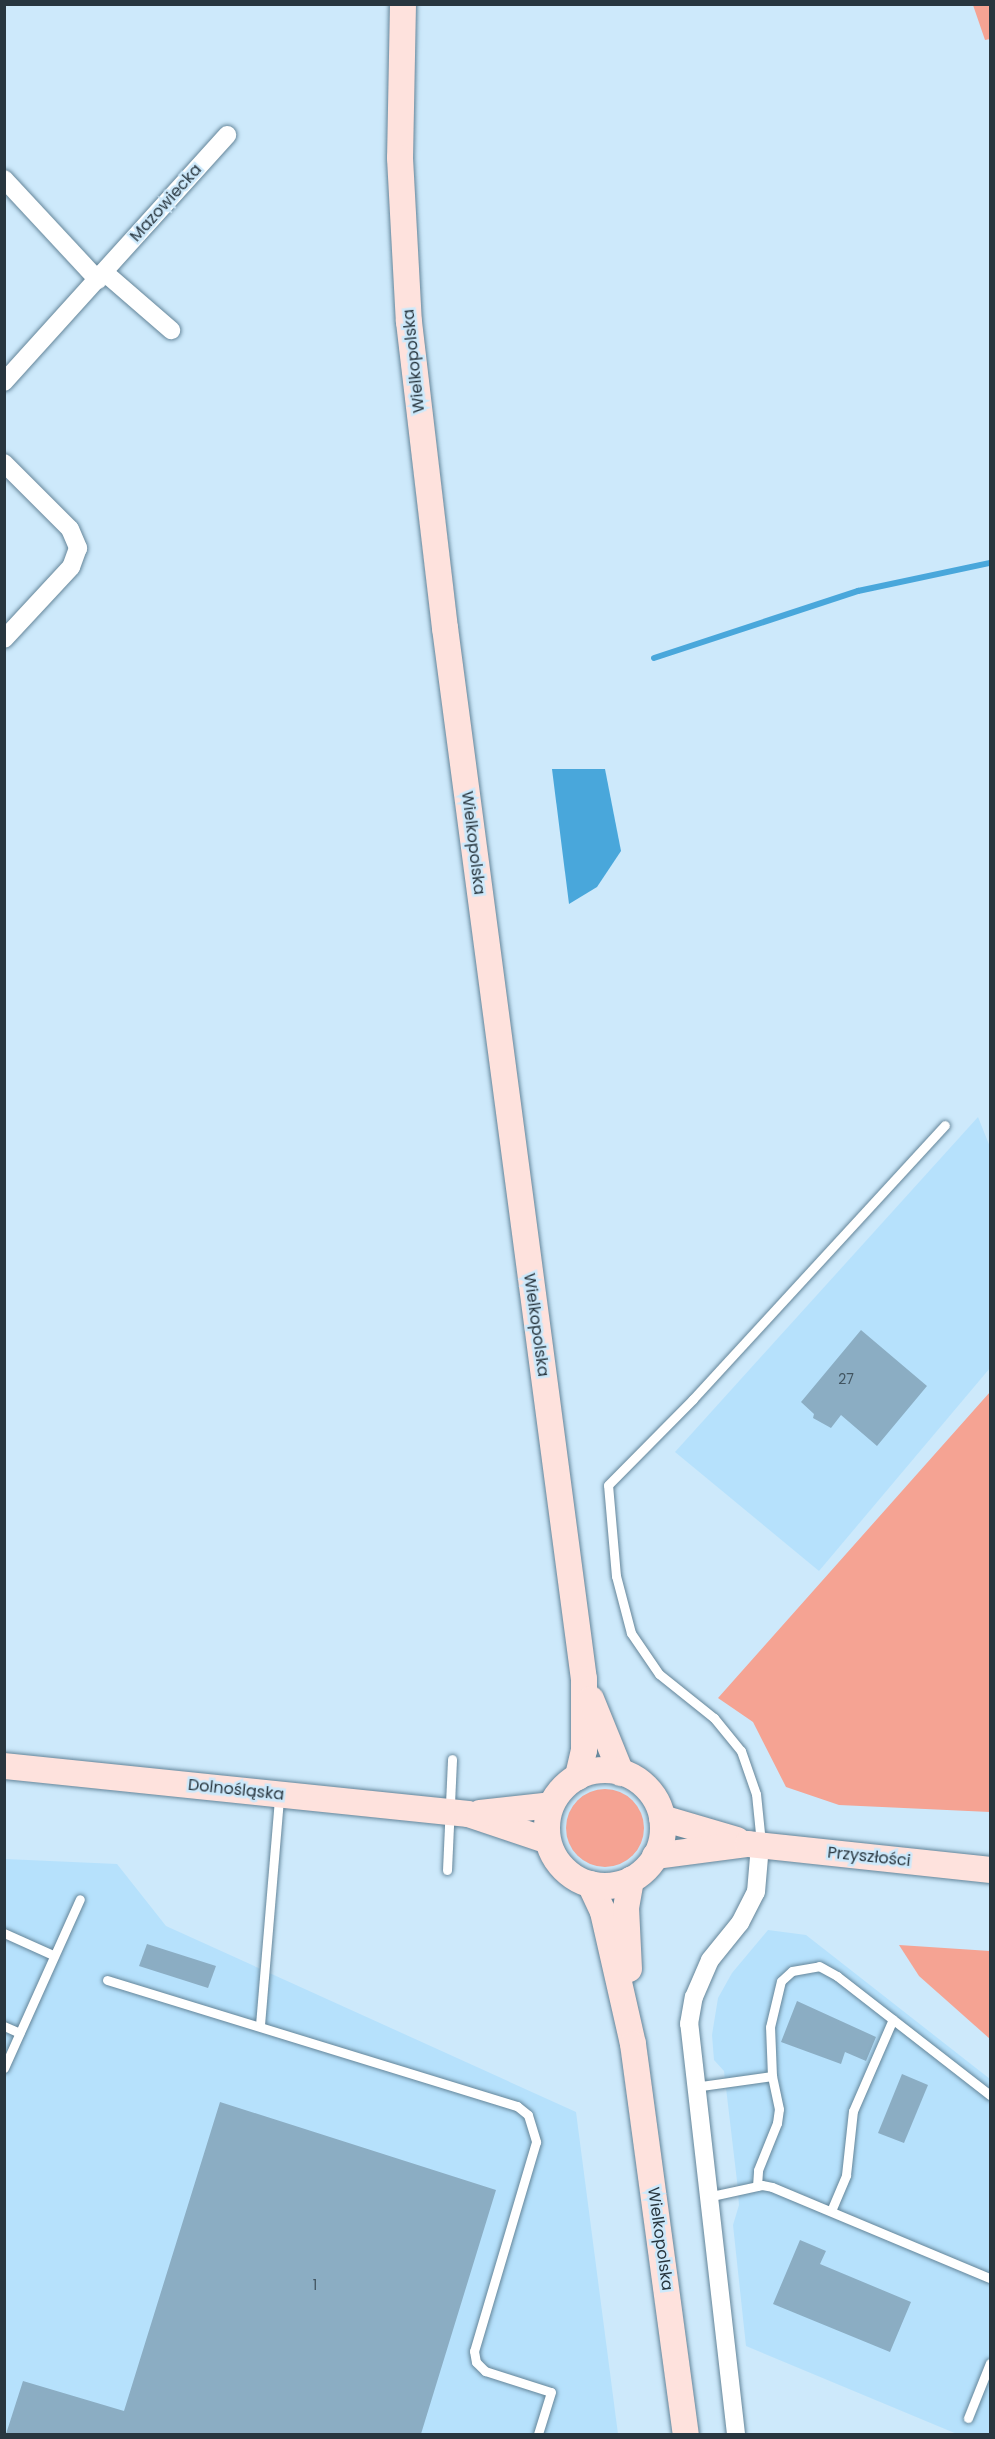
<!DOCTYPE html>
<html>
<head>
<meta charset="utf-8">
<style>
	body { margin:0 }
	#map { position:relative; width:995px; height:2439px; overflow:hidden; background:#cde9fb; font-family:Poppins,sans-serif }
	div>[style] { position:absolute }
	.built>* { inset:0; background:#b6e1fc }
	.green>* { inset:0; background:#f5a393 }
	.round { border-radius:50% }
	.water>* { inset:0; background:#49a7db }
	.stream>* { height:6px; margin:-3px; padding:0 3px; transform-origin:3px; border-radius:3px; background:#49a7db }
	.building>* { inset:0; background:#8badc3 }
	.roads { filter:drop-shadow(0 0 2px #648599) drop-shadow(0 0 2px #648599) }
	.lane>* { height:9px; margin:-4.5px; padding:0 4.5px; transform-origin:4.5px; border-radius:4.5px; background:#fff }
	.street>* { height:18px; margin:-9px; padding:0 9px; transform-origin:9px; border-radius:9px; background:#fff }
	.secondary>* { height:26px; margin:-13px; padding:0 13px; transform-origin:13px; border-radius:13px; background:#fee2dd }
	.secondary>.ring { margin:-13px; padding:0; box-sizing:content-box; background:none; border:26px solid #fee2dd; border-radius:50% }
	span { translate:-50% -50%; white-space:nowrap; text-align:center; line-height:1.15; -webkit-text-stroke:5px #cde9fb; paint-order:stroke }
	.number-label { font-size:14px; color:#415460 }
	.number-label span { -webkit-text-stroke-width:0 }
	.street-label { font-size:16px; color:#28363f }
	.frame { position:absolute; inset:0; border:6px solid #28363f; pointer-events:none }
</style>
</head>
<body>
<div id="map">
	<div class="built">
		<i style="clip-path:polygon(978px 1117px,990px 1147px,990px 1368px,819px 1571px,675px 1452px)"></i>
		<i style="clip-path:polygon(5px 1859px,117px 1864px,166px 1926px,576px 2112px,618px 2434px,5px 2434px)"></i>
		<i style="clip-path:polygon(768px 1930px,806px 1935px,990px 2079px,990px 2434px,957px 2434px,746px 2346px,733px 2225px,739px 2205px,737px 2181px,724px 2071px,714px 2060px,712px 2035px,718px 1998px,732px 1973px)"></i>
	</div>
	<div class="green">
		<i style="clip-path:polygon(973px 5px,990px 5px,990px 39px,985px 40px)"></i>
		<i style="clip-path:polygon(990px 1392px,990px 1812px,839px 1805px,786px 1787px,753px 1722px,718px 1698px)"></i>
		<i class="round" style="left:566px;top:1789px;width:78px;height:78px"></i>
		<i style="clip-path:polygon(899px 1945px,990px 1951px,990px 2039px,919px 1976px)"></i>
	</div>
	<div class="water">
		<i style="clip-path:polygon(552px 769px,605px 769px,621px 851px,597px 887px,569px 904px)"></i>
	</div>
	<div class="stream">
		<i style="left:654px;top:658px;width:215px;rotate:-18.2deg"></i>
		<i style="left:858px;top:591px;width:135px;rotate:-12deg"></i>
	</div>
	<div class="building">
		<i style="clip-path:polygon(861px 1330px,927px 1386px,877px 1446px,841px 1415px,831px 1428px,813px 1418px,814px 1414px,801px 1402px)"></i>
		<i style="clip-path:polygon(147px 1944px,216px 1966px,208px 1988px,139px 1966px)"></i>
		<i style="clip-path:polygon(797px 2001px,876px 2037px,866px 2061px,845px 2052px,841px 2064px,781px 2042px)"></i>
		<i style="clip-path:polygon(902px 2074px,928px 2085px,904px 2143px,878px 2133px)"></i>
		<i style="clip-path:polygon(220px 2102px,496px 2190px,421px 2434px,6px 2434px,23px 2381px,124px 2411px)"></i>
		<i style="clip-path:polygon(800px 2240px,826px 2251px,820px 2264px,911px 2302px,890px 2352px,773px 2304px)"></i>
	</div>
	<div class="roads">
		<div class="lane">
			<i style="left:761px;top:1843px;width:49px;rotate:-95.8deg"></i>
			<i style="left:756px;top:1794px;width:46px;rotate:-109.2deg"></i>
			<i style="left:741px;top:1751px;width:43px;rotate:-129.3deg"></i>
			<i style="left:714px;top:1718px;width:70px;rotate:-141.3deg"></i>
			<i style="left:659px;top:1674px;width:50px;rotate:-124.3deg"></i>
			<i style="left:631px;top:1633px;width:59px;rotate:-104.7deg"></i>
			<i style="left:616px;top:1576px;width:91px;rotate:-95deg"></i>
			<i style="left:608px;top:1485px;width:121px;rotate:-45.3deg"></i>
			<i style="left:693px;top:1399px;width:372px;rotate:-47.4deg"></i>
			<i style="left:447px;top:1870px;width:111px;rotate:-87.4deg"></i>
			<i style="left:4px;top:1933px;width:54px;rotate:24.2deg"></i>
			<i style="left:107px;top:1980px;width:429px;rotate:17.1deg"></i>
			<i style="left:517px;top:2106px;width:14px;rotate:39deg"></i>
			<i style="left:528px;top:2115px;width:28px;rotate:73deg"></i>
			<i style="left:536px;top:2142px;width:218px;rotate:106.5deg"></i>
			<i style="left:474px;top:2351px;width:11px;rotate:80deg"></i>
			<i style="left:476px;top:2362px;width:13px;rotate:45deg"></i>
			<i style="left:485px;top:2371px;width:69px;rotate:17.7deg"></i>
			<i style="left:551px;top:2392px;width:44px;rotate:107.2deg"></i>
			<i style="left:260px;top:2025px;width:229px;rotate:-85.2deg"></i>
			<i style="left:4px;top:2026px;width:17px;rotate:24deg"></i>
			<i style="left:4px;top:2068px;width:185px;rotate:-65.8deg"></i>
			<i style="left:694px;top:2087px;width:79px;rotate:-8deg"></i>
			<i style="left:772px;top:2076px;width:49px;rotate:-92.3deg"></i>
			<i style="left:770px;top:2027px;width:47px;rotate:-76.6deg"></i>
			<i style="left:781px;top:1981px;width:15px;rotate:-42deg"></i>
			<i style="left:792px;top:1971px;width:27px;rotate:-10deg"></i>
			<i style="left:819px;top:1966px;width:21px;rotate:29deg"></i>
			<i style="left:837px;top:1976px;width:194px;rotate:37.9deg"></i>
			<i style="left:757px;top:2186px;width:16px;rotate:-86deg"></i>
			<i style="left:758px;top:2170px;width:51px;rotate:-68deg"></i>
			<i style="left:777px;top:2123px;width:14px;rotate:-82deg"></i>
			<i style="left:779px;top:2109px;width:34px;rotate:-102deg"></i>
			<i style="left:707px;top:2197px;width:56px;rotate:-12.3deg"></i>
			<i style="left:762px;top:2185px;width:10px;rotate:11deg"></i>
			<i style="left:772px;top:2187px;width:236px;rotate:22.7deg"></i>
			<i style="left:831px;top:2211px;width:39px;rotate:-67deg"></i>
			<i style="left:846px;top:2175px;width:64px;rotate:-83.8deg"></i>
			<i style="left:853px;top:2111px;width:100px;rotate:-66.5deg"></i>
			<i style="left:968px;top:2418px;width:59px;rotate:-68.2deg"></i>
		</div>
		<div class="street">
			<i style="left:4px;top:179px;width:138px;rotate:47.1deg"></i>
			<i style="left:104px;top:272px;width:89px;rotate:40.9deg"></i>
			<i style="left:4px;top:382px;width:333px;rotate:-47.9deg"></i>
			<i style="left:4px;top:463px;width:93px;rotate:45deg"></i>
			<i style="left:70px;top:529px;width:21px;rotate:67deg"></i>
			<i style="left:78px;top:548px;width:20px;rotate:110deg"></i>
			<i style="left:71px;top:567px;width:98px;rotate:132.9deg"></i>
			<i style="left:736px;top:2434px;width:413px;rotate:-96.5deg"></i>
			<i style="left:689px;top:2024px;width:27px;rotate:-80deg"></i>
			<i style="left:694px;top:1997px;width:40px;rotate:-66.6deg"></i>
			<i style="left:710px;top:1960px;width:48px;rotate:-51deg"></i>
			<i style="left:740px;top:1923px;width:35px;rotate:-63deg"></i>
			<i style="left:756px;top:1892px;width:47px;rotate:-85.1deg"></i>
		</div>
		<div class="secondary">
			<i style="left:403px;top:4px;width:154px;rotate:91.1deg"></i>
			<i style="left:400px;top:158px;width:164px;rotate:86.9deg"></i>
			<i style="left:409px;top:322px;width:308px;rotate:83.3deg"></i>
			<i style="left:445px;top:628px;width:1060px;rotate:82.47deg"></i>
			<i style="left:584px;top:1679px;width:71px;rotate:90deg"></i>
			<i style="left:584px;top:1750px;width:28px;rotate:103deg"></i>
			<i style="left:591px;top:1699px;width:80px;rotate:67.9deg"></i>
			<i style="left:4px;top:1766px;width:466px;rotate:5.9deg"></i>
			<i style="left:468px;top:1814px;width:84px;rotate:18.6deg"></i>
			<i class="ring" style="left:547px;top:1770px;width:90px;height:90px"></i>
			<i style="left:480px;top:1813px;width:71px;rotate:-6.4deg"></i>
			<i style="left:662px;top:1818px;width:78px;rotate:16.3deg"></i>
			<i style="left:655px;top:1856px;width:94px;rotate:-7.4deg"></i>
			<i style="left:748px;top:1844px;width:243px;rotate:6.1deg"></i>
			<i style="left:590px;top:1884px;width:31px;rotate:65deg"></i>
			<i style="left:603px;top:1912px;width:135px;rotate:77.2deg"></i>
			<i style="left:633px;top:2044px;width:394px;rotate:82.3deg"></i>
			<i style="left:629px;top:1969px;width:61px;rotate:-92.8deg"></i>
			<i style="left:626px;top:1908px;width:29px;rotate:-80deg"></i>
		</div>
	</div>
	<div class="number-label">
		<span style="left:846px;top:1379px">27</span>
		<span style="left:315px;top:2285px">1</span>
	</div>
	<div class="street-label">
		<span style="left:166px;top:203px;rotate:-48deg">Mazowiecka</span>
		<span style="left:414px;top:361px;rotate:-96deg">Wielkopolska</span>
		<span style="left:473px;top:843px;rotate:83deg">Wielkopolska</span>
		<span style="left:536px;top:1325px;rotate:82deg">Wielkopolska</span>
		<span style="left:236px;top:1790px;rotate:6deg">Dolnośląska</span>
		<span style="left:869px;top:1857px;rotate:6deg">Przyszłości</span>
		<span style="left:660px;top:2239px;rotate:82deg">Wielkopolska</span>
	</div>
	<div class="frame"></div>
</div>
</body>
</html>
